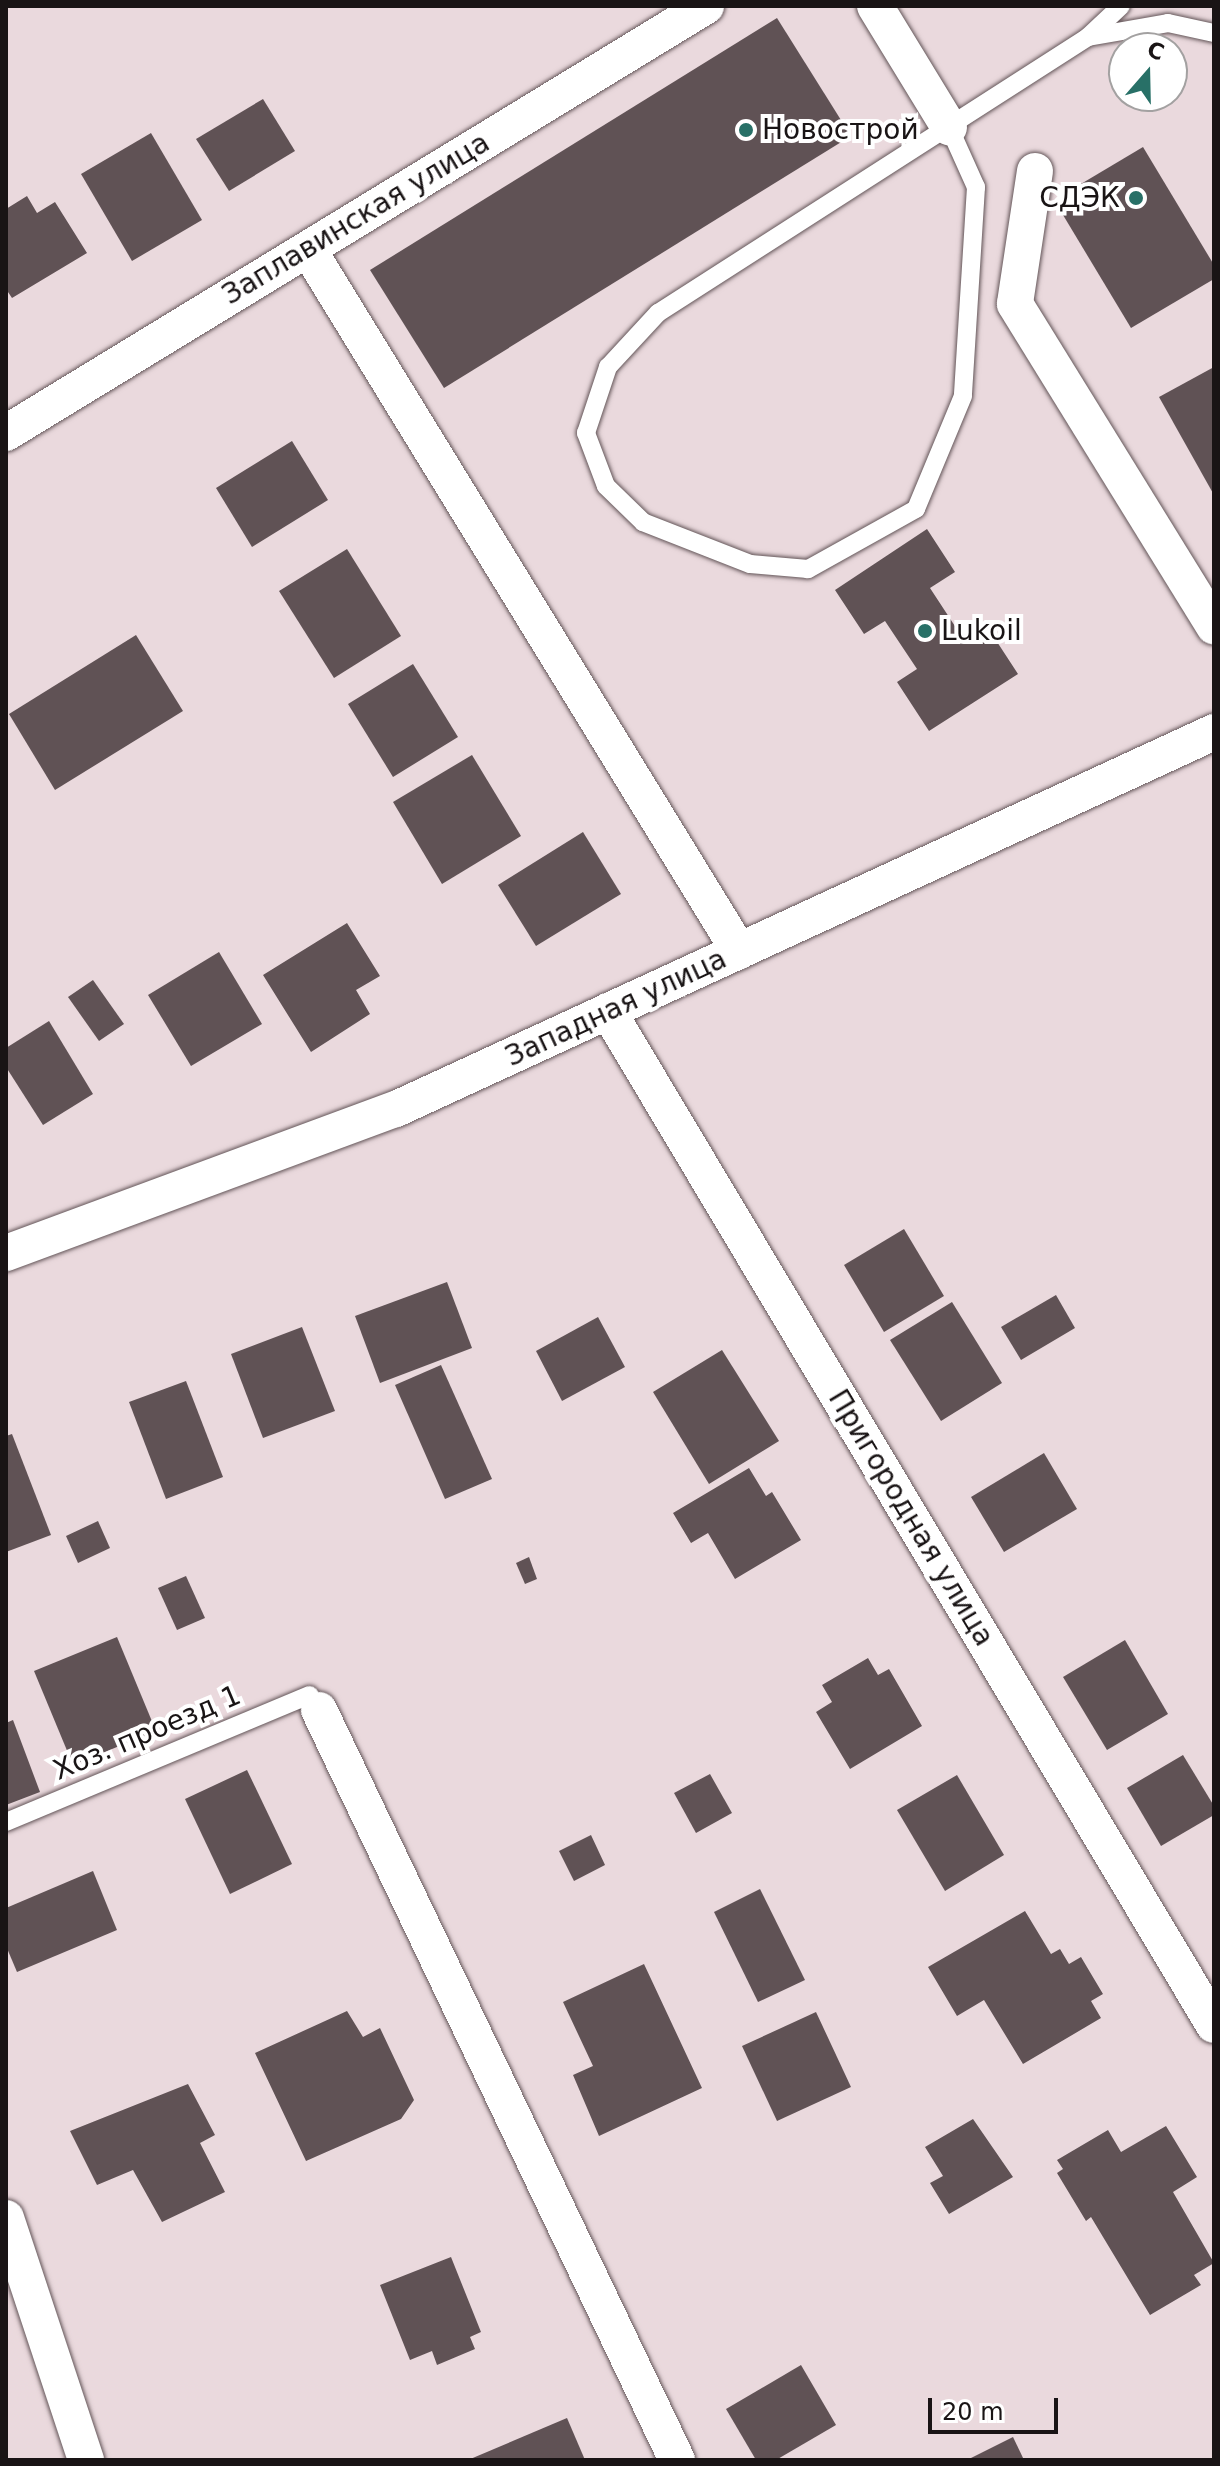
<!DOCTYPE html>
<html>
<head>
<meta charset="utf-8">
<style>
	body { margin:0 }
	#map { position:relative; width:1220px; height:2466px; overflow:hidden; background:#ead9dd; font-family:"DejaVu Sans",sans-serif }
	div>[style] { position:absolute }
	.building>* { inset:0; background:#605255 }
	.roads { filter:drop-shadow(0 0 2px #635558) drop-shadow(0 0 2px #635558) }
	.lane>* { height:18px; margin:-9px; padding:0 9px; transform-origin:9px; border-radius:9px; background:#fff }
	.street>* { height:36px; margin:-18px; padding:0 18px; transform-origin:18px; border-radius:18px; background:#fff }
	.dots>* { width:22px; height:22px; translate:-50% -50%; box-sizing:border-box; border:4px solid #fff; border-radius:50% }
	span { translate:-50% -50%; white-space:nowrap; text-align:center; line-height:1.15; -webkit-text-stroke:8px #fff; paint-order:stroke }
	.poi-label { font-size:28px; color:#191415 }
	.left { translate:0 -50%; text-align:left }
	.right { translate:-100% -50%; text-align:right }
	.street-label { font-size:28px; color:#191415 }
	.frame { position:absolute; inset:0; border:8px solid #191415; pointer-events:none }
	.north { position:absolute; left:1108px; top:32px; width:80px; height:80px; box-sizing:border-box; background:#fff; border:2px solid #a3a1a1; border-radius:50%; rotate:20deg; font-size:22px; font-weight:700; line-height:32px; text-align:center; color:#191415 }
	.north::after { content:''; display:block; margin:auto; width:28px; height:36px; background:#287067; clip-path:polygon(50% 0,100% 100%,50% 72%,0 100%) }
	.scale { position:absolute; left:928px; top:2398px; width:130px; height:36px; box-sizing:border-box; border:4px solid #191415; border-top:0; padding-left:10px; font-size:24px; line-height:28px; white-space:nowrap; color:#191415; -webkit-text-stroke:6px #fff; paint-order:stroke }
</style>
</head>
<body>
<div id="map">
	<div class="building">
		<i style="clip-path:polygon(777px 18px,851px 136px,444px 388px,370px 270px)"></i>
		<i style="clip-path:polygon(263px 99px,295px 151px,229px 191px,196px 139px)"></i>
		<i style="clip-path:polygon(151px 133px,202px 220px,132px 261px,81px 174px)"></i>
		<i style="clip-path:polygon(1143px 147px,1214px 265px,1214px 279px,1131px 328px,1054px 200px)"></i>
		<i style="clip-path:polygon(27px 196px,37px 213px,55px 202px,87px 253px,12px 298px,6px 289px,6px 209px)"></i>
		<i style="clip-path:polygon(1214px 367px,1214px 495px,1159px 397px)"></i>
		<i style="clip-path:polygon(292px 441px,328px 500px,252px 547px,216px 488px)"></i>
		<i style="clip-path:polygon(927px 529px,955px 572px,930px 588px,966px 643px,988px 628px,1018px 674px,929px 731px,897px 682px,917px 669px,885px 621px,864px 634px,835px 590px)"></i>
		<i style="clip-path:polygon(347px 549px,401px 636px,334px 678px,279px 591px)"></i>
		<i style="clip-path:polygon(136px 635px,183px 711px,55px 790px,9px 714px)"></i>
		<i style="clip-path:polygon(413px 664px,458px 737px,393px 777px,348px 704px)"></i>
		<i style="clip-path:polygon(472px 755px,521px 836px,442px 884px,393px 802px)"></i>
		<i style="clip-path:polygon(583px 832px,621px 894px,536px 946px,498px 885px)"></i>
		<i style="clip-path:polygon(347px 923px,380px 976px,356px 990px,370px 1014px,311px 1052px,263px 975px)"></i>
		<i style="clip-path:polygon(219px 952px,262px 1024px,191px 1066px,148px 995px)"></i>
		<i style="clip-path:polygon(93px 980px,124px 1024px,99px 1041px,68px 997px)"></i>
		<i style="clip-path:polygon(49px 1021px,93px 1094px,43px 1125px,6px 1067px,6px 1048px)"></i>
		<i style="clip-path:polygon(904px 1229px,944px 1296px,884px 1332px,844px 1265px)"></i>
		<i style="clip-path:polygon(447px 1282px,472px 1348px,380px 1383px,355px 1316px)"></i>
		<i style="clip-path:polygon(1056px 1295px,1075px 1328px,1021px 1360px,1001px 1327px)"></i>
		<i style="clip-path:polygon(952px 1302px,1002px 1383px,941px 1421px,890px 1340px)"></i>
		<i style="clip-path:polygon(598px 1317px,625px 1367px,562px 1401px,536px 1351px)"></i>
		<i style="clip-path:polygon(302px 1327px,335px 1411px,263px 1438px,231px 1354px)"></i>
		<i style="clip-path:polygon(722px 1350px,779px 1441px,709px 1484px,653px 1392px)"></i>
		<i style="clip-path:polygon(441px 1365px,492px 1479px,445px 1499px,395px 1385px)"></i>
		<i style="clip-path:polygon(186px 1381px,223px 1477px,166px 1499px,129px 1402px)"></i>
		<i style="clip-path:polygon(12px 1434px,51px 1535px,6px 1552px,6px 1436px)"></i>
		<i style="clip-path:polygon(1044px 1453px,1077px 1509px,1004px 1552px,971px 1497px)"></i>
		<i style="clip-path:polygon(749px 1468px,766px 1496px,772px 1492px,801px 1540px,735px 1579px,708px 1533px,691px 1543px,673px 1513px)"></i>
		<i style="clip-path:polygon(98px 1521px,110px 1548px,78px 1563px,66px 1536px)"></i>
		<i style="clip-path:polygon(529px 1557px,537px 1579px,525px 1584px,516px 1563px)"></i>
		<i style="clip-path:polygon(186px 1576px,205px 1618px,177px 1630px,158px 1588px)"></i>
		<i style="clip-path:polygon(117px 1637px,156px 1731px,73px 1765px,34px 1671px)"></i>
		<i style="clip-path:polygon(1125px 1640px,1168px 1714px,1107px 1750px,1063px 1677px)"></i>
		<i style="clip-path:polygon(868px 1658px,878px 1675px,889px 1669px,922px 1726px,850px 1769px,816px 1712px,832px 1702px,822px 1685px)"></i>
		<i style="clip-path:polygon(13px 1720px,40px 1792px,6px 1805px,6px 1723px)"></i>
		<i style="clip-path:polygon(1183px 1755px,1214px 1806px,1214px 1815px,1161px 1846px,1127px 1788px)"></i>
		<i style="clip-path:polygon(247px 1770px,292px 1864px,230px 1894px,185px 1799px)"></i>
		<i style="clip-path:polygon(710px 1774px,732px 1813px,696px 1833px,674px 1793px)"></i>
		<i style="clip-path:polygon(957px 1775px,1004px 1855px,945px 1891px,897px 1810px)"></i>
		<i style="clip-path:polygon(591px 1835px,605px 1865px,574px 1881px,559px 1851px)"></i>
		<i style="clip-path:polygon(93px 1871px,117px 1930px,17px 1972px,6px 1946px,6px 1908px)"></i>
		<i style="clip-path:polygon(760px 1889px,805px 1980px,758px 2002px,714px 1912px)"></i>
		<i style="clip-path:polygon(1025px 1911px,1051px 1954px,1060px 1949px,1069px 1964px,1081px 1957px,1103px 1994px,1091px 2001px,1101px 2018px,1023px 2064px,984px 2000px,957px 2016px,928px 1967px)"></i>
		<i style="clip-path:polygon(644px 1964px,702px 2088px,599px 2136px,573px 2075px,593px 2066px,563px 2002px)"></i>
		<i style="clip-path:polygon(347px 2011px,363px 2037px,380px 2028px,414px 2100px,401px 2119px,306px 2161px,255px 2053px)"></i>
		<i style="clip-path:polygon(816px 2012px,851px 2087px,777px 2121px,742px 2046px)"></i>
		<i style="clip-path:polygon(188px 2084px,215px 2135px,200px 2143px,225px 2192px,162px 2222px,133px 2170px,97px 2185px,70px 2131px)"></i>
		<i style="clip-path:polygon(973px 2119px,1013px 2177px,949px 2214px,930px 2183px,943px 2176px,925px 2147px)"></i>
		<i style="clip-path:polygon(1166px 2126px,1197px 2177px,1173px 2192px,1214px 2263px,1194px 2275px,1201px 2285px,1150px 2315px,1091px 2217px,1086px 2221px,1057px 2173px,1063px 2169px,1057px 2160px,1108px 2130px,1121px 2152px)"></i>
		<i style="clip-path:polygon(451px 2257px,481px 2332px,470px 2337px,475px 2349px,437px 2365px,432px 2351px,410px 2360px,380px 2285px)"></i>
		<i style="clip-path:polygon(801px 2365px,836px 2425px,776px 2460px,756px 2460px,726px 2409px)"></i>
		<i style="clip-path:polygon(567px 2418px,585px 2460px,468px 2460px)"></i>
		<i style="clip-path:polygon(1013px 2437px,1024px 2460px,967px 2460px)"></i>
	</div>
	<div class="roads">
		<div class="lane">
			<i style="left:1088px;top:37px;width:81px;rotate:-9.9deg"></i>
			<i style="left:1168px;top:23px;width:47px;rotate:12.3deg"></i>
			<i style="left:949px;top:127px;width:66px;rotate:65.8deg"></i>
			<i style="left:976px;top:187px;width:209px;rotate:93.6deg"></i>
			<i style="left:963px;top:396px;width:122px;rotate:112.6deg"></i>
			<i style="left:916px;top:509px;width:124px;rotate:150.9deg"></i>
			<i style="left:808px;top:569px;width:58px;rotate:-175.1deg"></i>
			<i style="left:750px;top:564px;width:115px;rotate:-158.6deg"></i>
			<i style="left:643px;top:522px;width:52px;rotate:-135.8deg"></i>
			<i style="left:606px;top:486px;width:57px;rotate:-110.7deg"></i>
			<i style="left:586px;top:433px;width:70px;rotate:-71.6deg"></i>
			<i style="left:608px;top:367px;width:74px;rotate:-47.2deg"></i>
			<i style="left:658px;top:313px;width:511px;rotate:-32.69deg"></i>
			<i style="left:1088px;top:37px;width:45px;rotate:-43.2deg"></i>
			<i style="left:6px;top:1822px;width:329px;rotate:-22.7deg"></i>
		</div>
		<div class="street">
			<i style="left:875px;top:6px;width:142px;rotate:58.6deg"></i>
			<i style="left:1035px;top:171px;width:134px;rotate:98.6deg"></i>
			<i style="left:1015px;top:304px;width:379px;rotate:58.3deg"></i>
			<i style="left:308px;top:249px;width:824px;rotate:58.45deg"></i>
			<i style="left:6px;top:433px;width:820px;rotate:-31.38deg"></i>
			<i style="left:608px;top:1011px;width:1181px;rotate:59.14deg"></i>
			<i style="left:6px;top:1253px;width:416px;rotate:-20.3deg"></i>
			<i style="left:396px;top:1109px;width:901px;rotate:-24.74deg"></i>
			<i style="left:319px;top:1710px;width:831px;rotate:64.48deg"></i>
			<i style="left:6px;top:2218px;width:255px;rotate:71.7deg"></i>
		</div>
	</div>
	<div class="dots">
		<i style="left:746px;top:130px;background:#287067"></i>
		<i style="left:1136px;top:198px;background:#287067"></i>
		<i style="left:925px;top:631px;background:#287067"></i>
	</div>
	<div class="poi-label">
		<span class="left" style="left:762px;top:130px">Новострой</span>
		<span class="right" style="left:1120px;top:198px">СДЭК</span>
		<span class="left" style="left:941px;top:631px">Lukoil</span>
	</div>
	<div class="street-label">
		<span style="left:356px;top:219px;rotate:-31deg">Заплавинская улица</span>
		<span style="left:616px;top:1008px;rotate:-25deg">Западная улица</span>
		<span style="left:911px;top:1518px;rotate:59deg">Пригородная улица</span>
		<span style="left:147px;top:1733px;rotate:-23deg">Хоз. проезд 1</span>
	</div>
	<div class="frame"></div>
	<div class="north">С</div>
	<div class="scale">20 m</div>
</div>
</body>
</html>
